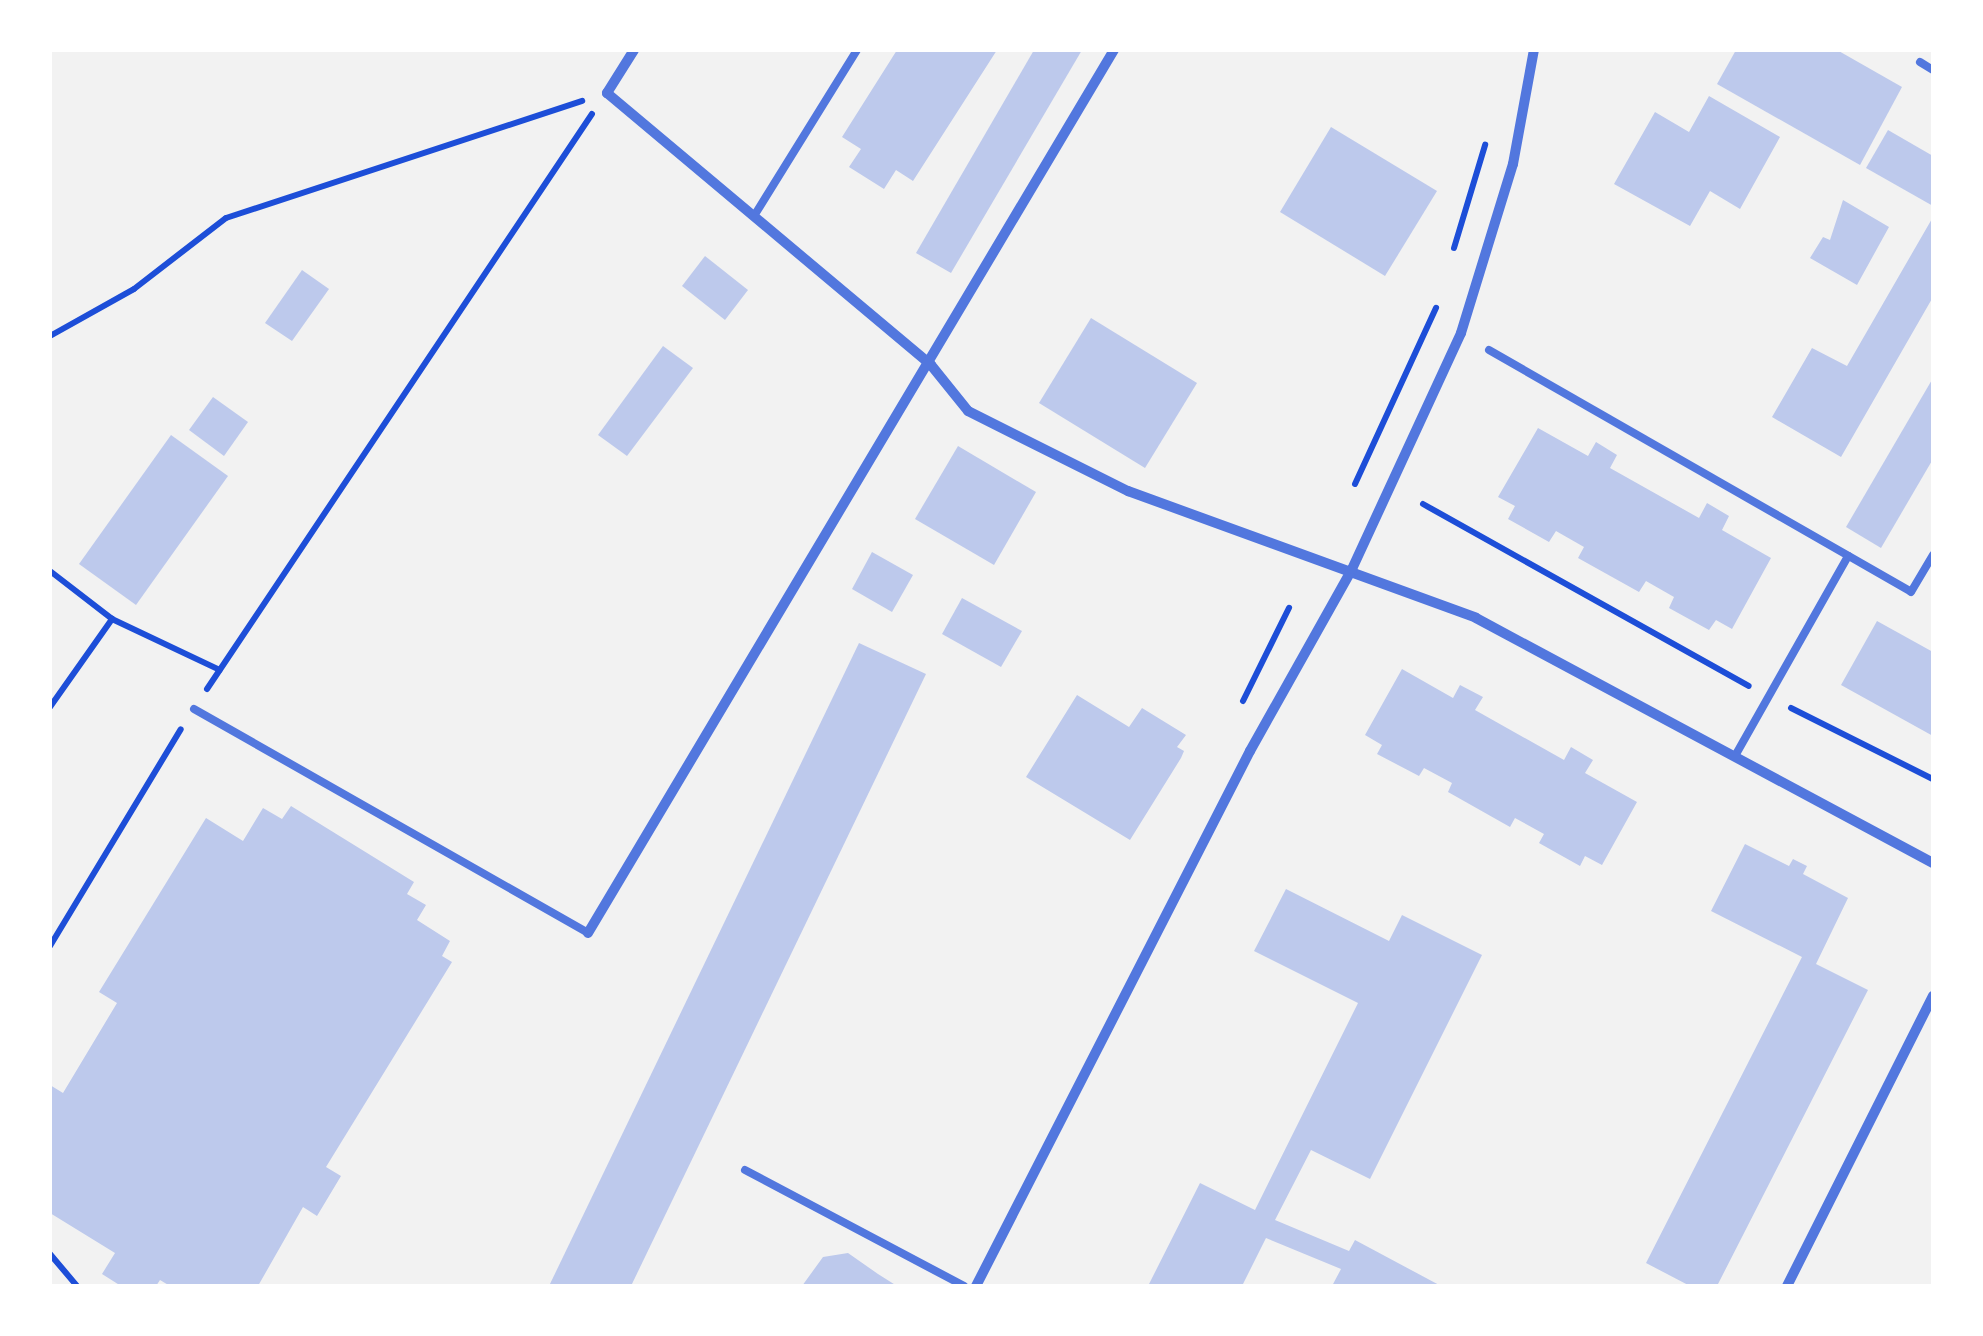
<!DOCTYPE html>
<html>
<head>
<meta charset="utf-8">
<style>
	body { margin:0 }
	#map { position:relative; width:1983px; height:1336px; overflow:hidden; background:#f2f2f2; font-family:Barlow,sans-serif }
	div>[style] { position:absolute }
	.building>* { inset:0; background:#bdc9ec }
	.path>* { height:6px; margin:-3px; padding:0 3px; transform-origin:3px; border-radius:3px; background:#1d4ed8 }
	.service>* { height:8px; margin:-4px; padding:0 4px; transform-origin:4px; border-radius:4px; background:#5277de }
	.minor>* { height:10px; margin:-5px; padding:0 5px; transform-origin:5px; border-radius:5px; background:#5277de }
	span { translate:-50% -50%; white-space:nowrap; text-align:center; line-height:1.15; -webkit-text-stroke:9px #fff; paint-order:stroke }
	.frame { position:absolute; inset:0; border:52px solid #fff; pointer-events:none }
</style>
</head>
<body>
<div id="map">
	<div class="building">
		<i style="clip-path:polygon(897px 50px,997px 50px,913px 181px,896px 170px,884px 189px,849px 167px,861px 149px,842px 137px)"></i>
		<i style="clip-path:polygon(1034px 50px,1082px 50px,951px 273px,916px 253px)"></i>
		<i style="clip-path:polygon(1736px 50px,1837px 50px,1902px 87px,1860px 165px,1717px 84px)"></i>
		<i style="clip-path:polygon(1709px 96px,1780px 137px,1740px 209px,1710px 191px,1690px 226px,1614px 184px,1655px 112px,1689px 132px)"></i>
		<i style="clip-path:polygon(1331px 127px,1437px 191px,1385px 276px,1280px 212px)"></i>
		<i style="clip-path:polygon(1888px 130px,1933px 156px,1933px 206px,1866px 168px)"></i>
		<i style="clip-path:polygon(1843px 200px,1889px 227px,1857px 285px,1810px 258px,1823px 237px,1830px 240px)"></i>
		<i style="clip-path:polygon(1933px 217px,1933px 297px,1841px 457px,1772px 417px,1812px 348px,1847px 366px)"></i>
		<i style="clip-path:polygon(705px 256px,748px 290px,725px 320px,682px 286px)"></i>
		<i style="clip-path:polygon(302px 270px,329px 289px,292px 341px,265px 323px)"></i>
		<i style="clip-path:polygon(1091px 318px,1197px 383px,1145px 468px,1039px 403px)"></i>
		<i style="clip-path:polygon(663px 346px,693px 368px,627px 456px,598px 435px)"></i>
		<i style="clip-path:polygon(1933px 378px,1933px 459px,1881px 548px,1846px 527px)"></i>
		<i style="clip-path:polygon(213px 397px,248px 422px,224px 456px,189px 430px)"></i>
		<i style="clip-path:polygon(1538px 428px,1588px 456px,1596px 442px,1617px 455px,1610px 468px,1699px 518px,1707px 503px,1729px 516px,1722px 530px,1771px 558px,1732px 629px,1716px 620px,1709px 630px,1669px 608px,1674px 597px,1646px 581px,1639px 592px,1578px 558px,1584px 547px,1556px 531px,1549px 542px,1508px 519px,1515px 506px,1498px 497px)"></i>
		<i style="clip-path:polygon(171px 435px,228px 476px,136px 605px,79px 564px)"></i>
		<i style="clip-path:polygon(958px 446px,1036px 492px,994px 565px,915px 519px)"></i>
		<i style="clip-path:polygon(872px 552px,913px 575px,892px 612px,852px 589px)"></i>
		<i style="clip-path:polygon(962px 598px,1022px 631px,1001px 667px,942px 634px)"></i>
		<i style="clip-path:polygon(1877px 621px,1933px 652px,1933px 736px,1841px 685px)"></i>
		<i style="clip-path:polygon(859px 643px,926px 674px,631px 1286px,549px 1286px)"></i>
		<i style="clip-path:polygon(1402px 669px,1453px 698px,1460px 685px,1483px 697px,1475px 710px,1564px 760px,1571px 747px,1593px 760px,1585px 773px,1637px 802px,1602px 865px,1585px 856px,1580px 866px,1539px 843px,1544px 834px,1515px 818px,1510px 827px,1448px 792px,1452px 783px,1424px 768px,1419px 776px,1377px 754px,1382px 745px,1365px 735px)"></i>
		<i style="clip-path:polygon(1077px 695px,1129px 727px,1142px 708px,1186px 735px,1177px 747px,1184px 751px,1181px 758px,1130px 840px,1026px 777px)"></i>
		<i style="clip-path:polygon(291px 806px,414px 882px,407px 894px,426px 905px,417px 920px,450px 941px,442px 956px,452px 962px,326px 1167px,341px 1176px,317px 1216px,303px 1207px,258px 1286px,170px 1286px,160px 1280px,156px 1286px,121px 1286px,102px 1274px,115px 1253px,50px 1213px,50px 1085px,63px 1093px,117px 1003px,99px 992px,206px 818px,243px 841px,263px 808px,282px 819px)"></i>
		<i style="clip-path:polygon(1745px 844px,1789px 866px,1793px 859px,1807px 866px,1803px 874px,1848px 898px,1816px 964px,1868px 990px,1717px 1286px,1690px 1286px,1646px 1263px,1802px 957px,1711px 911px)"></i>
		<i style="clip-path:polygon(1286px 889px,1389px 941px,1402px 915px,1482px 955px,1370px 1179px,1311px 1150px,1275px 1220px,1349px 1251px,1355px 1240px,1441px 1286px,1332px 1286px,1341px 1269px,1266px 1238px,1242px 1286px,1148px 1286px,1200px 1183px,1255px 1210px,1358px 1003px,1254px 951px)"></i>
		<i style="clip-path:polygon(848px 1253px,878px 1274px,897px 1286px,802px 1286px,823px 1257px)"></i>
	</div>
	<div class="path">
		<i style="left:1454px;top:248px;width:108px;rotate:-73.2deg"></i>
		<i style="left:50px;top:336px;width:96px;rotate:-29.2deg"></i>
		<i style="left:134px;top:289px;width:116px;rotate:-37.7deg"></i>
		<i style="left:226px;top:218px;width:375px;rotate:-18.2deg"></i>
		<i style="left:1355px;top:484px;width:194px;rotate:-65.3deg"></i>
		<i style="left:1423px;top:504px;width:373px;rotate:29.2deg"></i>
		<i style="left:50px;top:571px;width:78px;rotate:37.7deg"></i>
		<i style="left:207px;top:689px;width:692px;rotate:-56.2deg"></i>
		<i style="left:1243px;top:701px;width:104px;rotate:-63.7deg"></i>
		<i style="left:50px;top:707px;width:108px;rotate:-54.8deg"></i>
		<i style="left:112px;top:619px;width:119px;rotate:25.3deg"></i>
		<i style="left:1791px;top:708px;width:159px;rotate:26.6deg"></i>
		<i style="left:50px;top:946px;width:253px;rotate:-58.9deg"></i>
		<i style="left:50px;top:1254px;width:42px;rotate:49.8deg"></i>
	</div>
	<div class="service">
		<i style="left:1920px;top:62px;width:15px;rotate:32deg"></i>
		<i style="left:754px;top:216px;width:195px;rotate:-58.2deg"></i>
		<i style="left:1489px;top:350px;width:486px;rotate:29.8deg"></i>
		<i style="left:1911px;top:592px;width:43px;rotate:-59.3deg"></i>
		<i style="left:194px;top:709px;width:453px;rotate:29.6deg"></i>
		<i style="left:1735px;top:756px;width:230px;rotate:-60.5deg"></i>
		<i style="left:745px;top:1170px;width:248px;rotate:27.9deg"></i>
	</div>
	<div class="minor">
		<i style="left:634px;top:50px;width:51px;rotate:122.1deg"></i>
		<i style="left:607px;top:93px;width:423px;rotate:40deg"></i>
		<i style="left:931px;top:365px;width:59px;rotate:51.2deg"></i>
		<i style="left:968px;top:411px;width:179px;rotate:26.6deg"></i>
		<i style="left:1128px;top:491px;width:370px;rotate:20deg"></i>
		<i style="left:1476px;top:618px;width:519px;rotate:28.2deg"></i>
		<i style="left:588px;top:933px;width:1028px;rotate:-59.22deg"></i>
		<i style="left:976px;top:1286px;width:601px;rotate:-62.88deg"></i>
		<i style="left:1250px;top:751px;width:209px;rotate:-60.7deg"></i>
		<i style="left:1352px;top:569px;width:260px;rotate:-65.2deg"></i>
		<i style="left:1461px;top:333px;width:177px;rotate:-72.9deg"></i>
		<i style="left:1513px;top:164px;width:116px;rotate:-79.6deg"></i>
		<i style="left:1787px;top:1286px;width:325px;rotate:-63.3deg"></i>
	</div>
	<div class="frame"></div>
</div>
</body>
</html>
